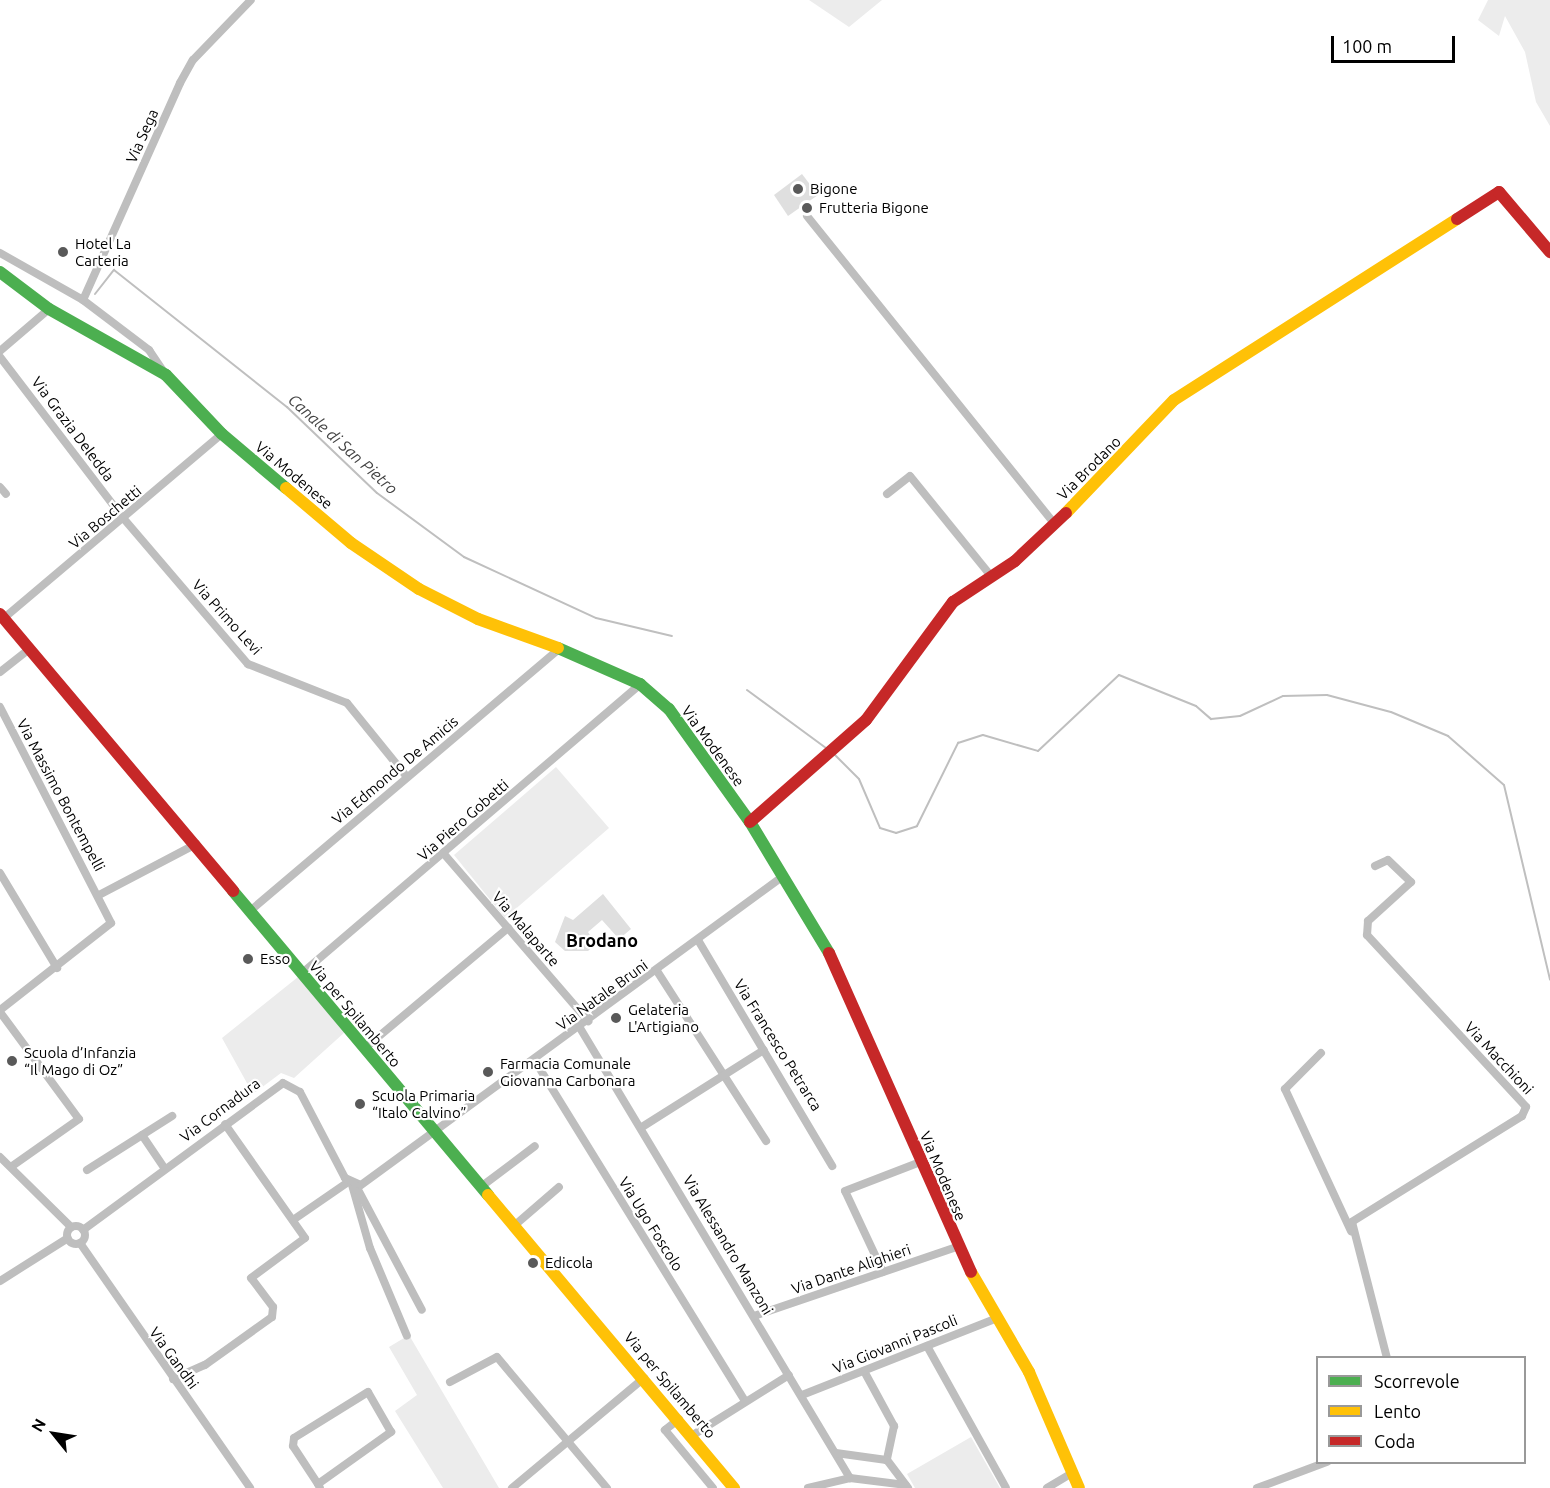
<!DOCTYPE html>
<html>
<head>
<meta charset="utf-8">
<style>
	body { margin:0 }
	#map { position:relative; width:1550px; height:1488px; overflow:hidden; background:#fff; font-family:Ubuntu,sans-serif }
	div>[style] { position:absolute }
	.green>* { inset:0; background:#ececec }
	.stream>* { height:2px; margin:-1px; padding:0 1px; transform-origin:1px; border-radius:1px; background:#bfbfbf }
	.building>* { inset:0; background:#dfdfdf }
	.street>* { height:8px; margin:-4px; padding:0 4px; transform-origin:4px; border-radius:4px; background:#bebebe }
	.street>.ring { margin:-4px; padding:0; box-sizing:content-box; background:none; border:8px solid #bebebe; border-radius:50% }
	.fast>* { height:12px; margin:-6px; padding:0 6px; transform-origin:6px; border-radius:6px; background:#4caf50 }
	.slow>* { height:12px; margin:-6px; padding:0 6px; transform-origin:6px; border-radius:6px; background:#ffc107 }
	.jam>* { height:12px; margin:-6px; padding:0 6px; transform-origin:6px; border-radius:6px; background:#c62828 }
	.dots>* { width:16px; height:16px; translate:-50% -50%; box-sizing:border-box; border:3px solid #fff; border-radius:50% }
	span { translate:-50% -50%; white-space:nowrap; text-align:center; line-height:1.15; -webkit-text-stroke:4.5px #fff; paint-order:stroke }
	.street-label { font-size:15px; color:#000 }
	.poi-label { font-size:15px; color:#000 }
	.left { translate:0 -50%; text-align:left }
	.water-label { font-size:16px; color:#444; font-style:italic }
	.quarter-label { font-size:18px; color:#000; font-weight:700 }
	.legend { position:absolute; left:1316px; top:1356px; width:210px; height:108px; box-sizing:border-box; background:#fff; border:2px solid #999; margin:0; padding:8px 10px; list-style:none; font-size:18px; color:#000 }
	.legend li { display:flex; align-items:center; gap:12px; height:30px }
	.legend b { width:30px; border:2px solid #999 }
	.north { position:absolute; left:24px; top:1404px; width:60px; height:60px; -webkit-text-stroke:4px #fff; paint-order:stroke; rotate:300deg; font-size:16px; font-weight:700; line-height:24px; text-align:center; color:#000 }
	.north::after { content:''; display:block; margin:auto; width:21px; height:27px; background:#000; clip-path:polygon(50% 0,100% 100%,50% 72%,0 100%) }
	.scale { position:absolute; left:1331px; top:36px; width:124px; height:27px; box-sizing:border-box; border:3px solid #000; border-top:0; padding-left:8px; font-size:18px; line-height:21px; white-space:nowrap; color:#000; -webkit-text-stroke:4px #fff; paint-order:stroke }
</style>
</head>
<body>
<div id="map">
	<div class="green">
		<i style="clip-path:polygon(809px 0,882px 0,849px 27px)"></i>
		<i style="clip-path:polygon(1488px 0,1550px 0,1550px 126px,1536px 102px,1525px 52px,1505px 16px,1499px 36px,1478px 20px)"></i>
		<i style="clip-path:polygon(556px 767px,609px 828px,505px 918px,454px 855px)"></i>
		<i style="clip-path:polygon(298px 977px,345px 1032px,294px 1078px,281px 1073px,253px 1094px,222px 1038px)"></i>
		<i style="clip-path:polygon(409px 1335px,499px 1488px,443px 1488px,395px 1411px,417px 1395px,389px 1347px)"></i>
		<i style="clip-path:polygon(971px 1437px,1000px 1488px,915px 1488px,907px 1474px)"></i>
	</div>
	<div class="stream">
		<i style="left:95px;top:294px;width:31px;rotate:-52deg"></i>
		<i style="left:114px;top:270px;width:221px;rotate:38.4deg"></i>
		<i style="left:287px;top:407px;width:124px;rotate:43.7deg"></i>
		<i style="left:377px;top:493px;width:108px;rotate:36.3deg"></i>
		<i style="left:464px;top:557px;width:145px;rotate:24.8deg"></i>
		<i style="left:596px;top:618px;width:78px;rotate:13.3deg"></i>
		<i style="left:747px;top:690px;width:98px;rotate:36.3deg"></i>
		<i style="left:834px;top:754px;width:35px;rotate:45deg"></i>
		<i style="left:859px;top:779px;width:53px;rotate:66.8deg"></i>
		<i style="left:880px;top:828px;width:17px;rotate:17deg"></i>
		<i style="left:896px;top:833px;width:22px;rotate:-18deg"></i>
		<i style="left:917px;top:826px;width:93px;rotate:-63.7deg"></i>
		<i style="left:958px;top:743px;width:26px;rotate:-18deg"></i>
		<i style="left:983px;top:735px;width:57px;rotate:16.2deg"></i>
		<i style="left:1038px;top:751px;width:111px;rotate:-43.2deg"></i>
		<i style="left:1119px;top:675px;width:83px;rotate:21.9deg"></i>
		<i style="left:1196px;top:706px;width:20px;rotate:41deg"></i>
		<i style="left:1211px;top:719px;width:29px;rotate:-6deg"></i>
		<i style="left:1240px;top:716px;width:47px;rotate:-24.9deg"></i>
		<i style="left:1283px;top:696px;width:44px;rotate:-1.3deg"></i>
		<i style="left:1327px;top:695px;width:66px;rotate:14.9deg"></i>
		<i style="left:1391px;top:712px;width:62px;rotate:22.8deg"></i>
		<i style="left:1448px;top:736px;width:74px;rotate:41.2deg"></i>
		<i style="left:1504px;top:785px;width:200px;rotate:76.7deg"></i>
	</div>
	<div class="building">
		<i style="clip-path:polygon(802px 174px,818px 195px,788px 216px,774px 195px)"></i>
		<i style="clip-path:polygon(603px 894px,631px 929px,619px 939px,602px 920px,588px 932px,596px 944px,588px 951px,565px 951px,555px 942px,565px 916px,573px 920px)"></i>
	</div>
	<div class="street">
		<i style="left:807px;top:216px;width:394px;rotate:51.2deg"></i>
		<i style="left:0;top:253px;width:95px;rotate:29.5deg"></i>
		<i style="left:83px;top:300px;width:83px;rotate:37.1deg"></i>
		<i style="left:149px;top:350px;width:25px;rotate:56deg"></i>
		<i style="left:83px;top:300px;width:238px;rotate:-65.9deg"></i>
		<i style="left:180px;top:83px;width:26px;rotate:-61deg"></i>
		<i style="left:193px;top:60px;width:83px;rotate:-46deg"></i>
		<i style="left:0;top:351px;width:65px;rotate:-40.6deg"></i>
		<i style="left:0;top:357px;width:204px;rotate:52.6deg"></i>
		<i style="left:124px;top:519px;width:191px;rotate:49.5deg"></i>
		<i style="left:248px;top:664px;width:106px;rotate:21.5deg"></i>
		<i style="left:347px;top:703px;width:95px;rotate:51deg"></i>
		<i style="left:0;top:487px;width:9px;rotate:49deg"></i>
		<i style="left:887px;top:494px;width:29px;rotate:-38deg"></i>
		<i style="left:910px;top:476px;width:129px;rotate:51deg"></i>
		<i style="left:4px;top:618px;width:285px;rotate:-40.2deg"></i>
		<i style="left:0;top:672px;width:37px;rotate:-38deg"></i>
		<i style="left:0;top:707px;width:243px;rotate:62.8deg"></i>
		<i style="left:111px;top:923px;width:141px;rotate:141.9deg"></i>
		<i style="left:444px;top:854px;width:221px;rotate:49.2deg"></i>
		<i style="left:1375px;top:866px;width:14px;rotate:-25deg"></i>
		<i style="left:1388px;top:860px;width:32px;rotate:44deg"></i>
		<i style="left:1411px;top:882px;width:58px;rotate:137.8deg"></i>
		<i style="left:1368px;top:921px;width:14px;rotate:94deg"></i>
		<i style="left:1367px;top:935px;width:234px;rotate:47.2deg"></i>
		<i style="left:1526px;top:1107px;width:10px;rotate:114deg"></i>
		<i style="left:1522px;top:1116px;width:200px;rotate:148.1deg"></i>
		<i style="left:1352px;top:1222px;width:140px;rotate:75.6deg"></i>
		<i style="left:0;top:873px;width:111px;rotate:59deg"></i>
		<i style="left:99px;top:895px;width:110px;rotate:-27.7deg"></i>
		<i style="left:250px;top:911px;width:404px;rotate:-40.3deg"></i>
		<i style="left:698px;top:940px;width:263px;rotate:59.3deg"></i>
		<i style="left:657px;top:971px;width:202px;rotate:57.3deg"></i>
		<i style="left:301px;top:974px;width:446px;rotate:-40.5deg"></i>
		<i style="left:0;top:1012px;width:133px;rotate:53.6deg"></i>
		<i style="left:79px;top:1119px;width:83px;rotate:144.8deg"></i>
		<i style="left:580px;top:1028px;width:525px;rotate:59.04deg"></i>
		<i style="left:365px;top:1048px;width:187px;rotate:-40deg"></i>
		<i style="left:1321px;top:1053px;width:51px;rotate:135deg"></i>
		<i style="left:1285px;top:1089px;width:157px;rotate:65.1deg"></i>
		<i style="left:535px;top:1061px;width:400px;rotate:58.3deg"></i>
		<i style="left:642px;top:1127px;width:144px;rotate:-32.3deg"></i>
		<i style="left:142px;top:1135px;width:41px;rotate:55.9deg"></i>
		<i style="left:0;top:1157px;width:100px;rotate:44.6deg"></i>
		<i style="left:87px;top:1170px;width:101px;rotate:-32.4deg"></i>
		<i style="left:352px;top:1185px;width:66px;rotate:74.1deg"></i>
		<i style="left:370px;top:1248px;width:95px;rotate:67.2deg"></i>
		<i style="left:356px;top:1186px;width:140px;rotate:62deg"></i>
		<i style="left:482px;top:1186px;width:66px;rotate:-37deg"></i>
		<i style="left:293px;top:1220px;width:67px;rotate:-34.6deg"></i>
		<i style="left:515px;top:1225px;width:58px;rotate:-40.8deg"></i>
		<i class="ring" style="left:67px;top:1226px;width:10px;height:10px"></i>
		<i style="left:83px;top:1230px;width:248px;rotate:-36.3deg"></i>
		<i style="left:283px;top:1083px;width:19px;rotate:28deg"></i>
		<i style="left:300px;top:1092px;width:97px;rotate:62.4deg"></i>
		<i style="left:345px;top:1178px;width:17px;rotate:24deg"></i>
		<i style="left:361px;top:1185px;width:522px;rotate:-36.19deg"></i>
		<i style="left:80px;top:1243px;width:298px;rotate:55.2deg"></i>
		<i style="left:883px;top:1272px;width:89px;rotate:-115.1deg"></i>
		<i style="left:845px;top:1191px;width:80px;rotate:-21.1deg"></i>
		<i style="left:0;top:1281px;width:80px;rotate:-32.3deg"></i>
		<i style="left:754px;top:1316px;width:214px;rotate:-18.8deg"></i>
		<i style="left:927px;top:1346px;width:162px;rotate:60.9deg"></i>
		<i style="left:864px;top:1371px;width:63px;rotate:61.4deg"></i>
		<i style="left:894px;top:1426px;width:35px;rotate:102deg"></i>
		<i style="left:173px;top:1379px;width:35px;rotate:-24deg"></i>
		<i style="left:205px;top:1365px;width:82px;rotate:-35.6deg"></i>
		<i style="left:272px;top:1317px;width:10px;rotate:-84deg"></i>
		<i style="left:273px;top:1307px;width:36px;rotate:-127deg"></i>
		<i style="left:251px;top:1278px;width:67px;rotate:-36.5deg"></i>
		<i style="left:305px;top:1238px;width:139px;rotate:-125.1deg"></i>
		<i style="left:450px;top:1382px;width:53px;rotate:-28deg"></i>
		<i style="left:497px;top:1357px;width:171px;rotate:50deg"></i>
		<i style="left:802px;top:1395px;width:210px;rotate:-21.5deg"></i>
		<i style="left:679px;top:1419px;width:18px;rotate:142deg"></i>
		<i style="left:665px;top:1430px;width:75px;rotate:50.4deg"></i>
		<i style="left:693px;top:1435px;width:113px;rotate:-32deg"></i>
		<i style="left:836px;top:1453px;width:51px;rotate:7.8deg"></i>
		<i style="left:887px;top:1460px;width:35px;rotate:53deg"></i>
		<i style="left:318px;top:1484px;width:90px;rotate:-35.5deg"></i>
		<i style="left:391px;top:1432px;width:46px;rotate:-119.9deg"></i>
		<i style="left:368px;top:1392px;width:87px;rotate:148.1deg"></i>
		<i style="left:294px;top:1438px;width:8px;rotate:97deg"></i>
		<i style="left:293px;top:1446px;width:45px;rotate:56.7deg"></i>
		<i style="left:318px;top:1484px;width:4px;rotate:63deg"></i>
		<i style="left:512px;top:1488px;width:172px;rotate:-39.8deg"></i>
		<i style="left:808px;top:1488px;width:43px;rotate:-13.4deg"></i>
		<i style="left:850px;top:1478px;width:56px;rotate:7.1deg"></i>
		<i style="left:1047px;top:1488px;width:29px;rotate:-31deg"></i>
		<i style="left:1257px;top:1488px;width:75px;rotate:-20.4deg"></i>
	</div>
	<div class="fast">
		<i style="left:0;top:272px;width:61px;rotate:37.1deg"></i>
		<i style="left:49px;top:309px;width:134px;rotate:29.4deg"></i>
		<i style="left:166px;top:375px;width:81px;rotate:46.5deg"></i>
		<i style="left:222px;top:434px;width:84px;rotate:40.2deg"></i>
		<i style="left:558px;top:648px;width:90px;rotate:23.7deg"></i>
		<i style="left:640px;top:684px;width:38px;rotate:41deg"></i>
		<i style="left:669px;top:709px;width:139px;rotate:54.4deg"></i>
		<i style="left:750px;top:822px;width:153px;rotate:58.9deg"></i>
		<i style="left:233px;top:891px;width:397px;rotate:50deg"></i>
	</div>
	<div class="slow">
		<i style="left:286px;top:488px;width:85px;rotate:40.2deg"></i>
		<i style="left:351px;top:543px;width:82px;rotate:34.1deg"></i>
		<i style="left:419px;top:589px;width:66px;rotate:27deg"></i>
		<i style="left:478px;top:619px;width:85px;rotate:19.9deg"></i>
		<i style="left:1066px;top:513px;width:156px;rotate:-46.3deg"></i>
		<i style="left:1174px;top:400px;width:336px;rotate:-32.6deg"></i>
		<i style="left:488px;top:1195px;width:383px;rotate:50deg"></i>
		<i style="left:971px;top:1272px;width:116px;rotate:59.9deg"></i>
		<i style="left:1029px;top:1372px;width:126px;rotate:66.7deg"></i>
	</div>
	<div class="jam">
		<i style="left:1457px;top:219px;width:50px;rotate:-32.7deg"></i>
		<i style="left:1499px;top:192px;width:79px;rotate:49.6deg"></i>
		<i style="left:0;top:614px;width:362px;rotate:49.9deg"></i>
		<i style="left:750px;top:822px;width:154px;rotate:-41.3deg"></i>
		<i style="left:866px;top:720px;width:147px;rotate:-53.6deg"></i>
		<i style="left:953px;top:602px;width:74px;rotate:-33.5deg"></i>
		<i style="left:1015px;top:561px;width:70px;rotate:-43.3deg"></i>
		<i style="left:829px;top:953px;width:349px;rotate:66deg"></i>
	</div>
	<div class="dots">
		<i style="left:798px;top:189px;background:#595959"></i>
		<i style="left:807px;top:208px;background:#595959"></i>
		<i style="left:63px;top:252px;background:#595959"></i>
		<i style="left:248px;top:959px;background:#595959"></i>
		<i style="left:616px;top:1018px;background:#595959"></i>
		<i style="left:12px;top:1061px;background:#595959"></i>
		<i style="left:488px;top:1072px;background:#595959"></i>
		<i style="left:360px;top:1104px;background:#595959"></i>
		<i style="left:533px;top:1263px;background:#595959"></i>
	</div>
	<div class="street-label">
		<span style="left:142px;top:136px;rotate:-66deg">Via Sega</span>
		<span style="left:73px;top:429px;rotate:53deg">Via Grazia Deledda</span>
		<span style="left:1089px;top:468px;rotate:-45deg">Via Brodano</span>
		<span style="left:294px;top:475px;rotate:40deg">Via Modenese</span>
		<span style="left:105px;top:517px;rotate:-40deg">Via Boschetti</span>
		<span style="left:227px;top:617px;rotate:48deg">Via Primo Levi</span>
		<span style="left:713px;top:746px;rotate:54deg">Via Modenese</span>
		<span style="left:395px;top:770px;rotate:-40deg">Via Edmondo De Amicis</span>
		<span style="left:61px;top:795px;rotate:62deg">Via Massimo Bontempelli</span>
		<span style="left:463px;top:820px;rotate:-41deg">Via Piero Gobetti</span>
		<span style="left:526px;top:929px;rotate:49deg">Via Malaparte</span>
		<span style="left:602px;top:995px;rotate:-36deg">Via Natale Bruni</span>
		<span style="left:355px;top:1014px;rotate:50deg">Via per Spilamberto</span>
		<span style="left:778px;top:1045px;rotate:58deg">Via Francesco Petrarca</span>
		<span style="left:1499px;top:1058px;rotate:47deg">Via Macchioni</span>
		<span style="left:220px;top:1110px;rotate:-37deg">Via Cornadura</span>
		<span style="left:943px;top:1176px;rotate:67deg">Via Modenese</span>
		<span style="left:651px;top:1224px;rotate:58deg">Via Ugo Foscolo</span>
		<span style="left:728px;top:1245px;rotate:59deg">Via Alessandro Manzoni</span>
		<span style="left:851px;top:1269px;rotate:-19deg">Via Dante Alighieri</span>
		<span style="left:895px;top:1344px;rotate:-22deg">Via Giovanni Pascoli</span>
		<span style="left:174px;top:1358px;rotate:54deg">Via Gandhi</span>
		<span style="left:670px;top:1385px;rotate:50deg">Via per Spilamberto</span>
	</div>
	<div class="poi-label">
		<span class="left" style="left:810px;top:189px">Bigone</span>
		<span class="left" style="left:819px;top:208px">Frutteria Bigone</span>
		<span class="left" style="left:75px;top:252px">Hotel La<br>Carteria</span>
		<span class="left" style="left:260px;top:959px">Esso</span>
		<span class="left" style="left:628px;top:1018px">Gelateria<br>L'Artigiano</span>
		<span class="left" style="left:24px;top:1061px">Scuola d’Infanzia<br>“Il Mago di Oz”</span>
		<span class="left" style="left:500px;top:1072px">Farmacia Comunale<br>Giovanna Carbonara</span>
		<span class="left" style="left:372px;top:1104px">Scuola Primaria<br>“Italo Calvino”</span>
		<span class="left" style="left:545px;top:1263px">Edicola</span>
	</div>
	<div class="water-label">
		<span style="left:343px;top:444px;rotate:42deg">Canale di San Pietro</span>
	</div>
	<div class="quarter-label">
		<span style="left:602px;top:940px">Brodano</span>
	</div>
	<ul class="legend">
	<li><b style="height:8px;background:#4caf50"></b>Scorrevole</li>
	<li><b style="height:8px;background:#ffc107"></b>Lento</li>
	<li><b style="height:8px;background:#c62828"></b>Coda</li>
	</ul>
	<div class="north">N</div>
	<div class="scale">100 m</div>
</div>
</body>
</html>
